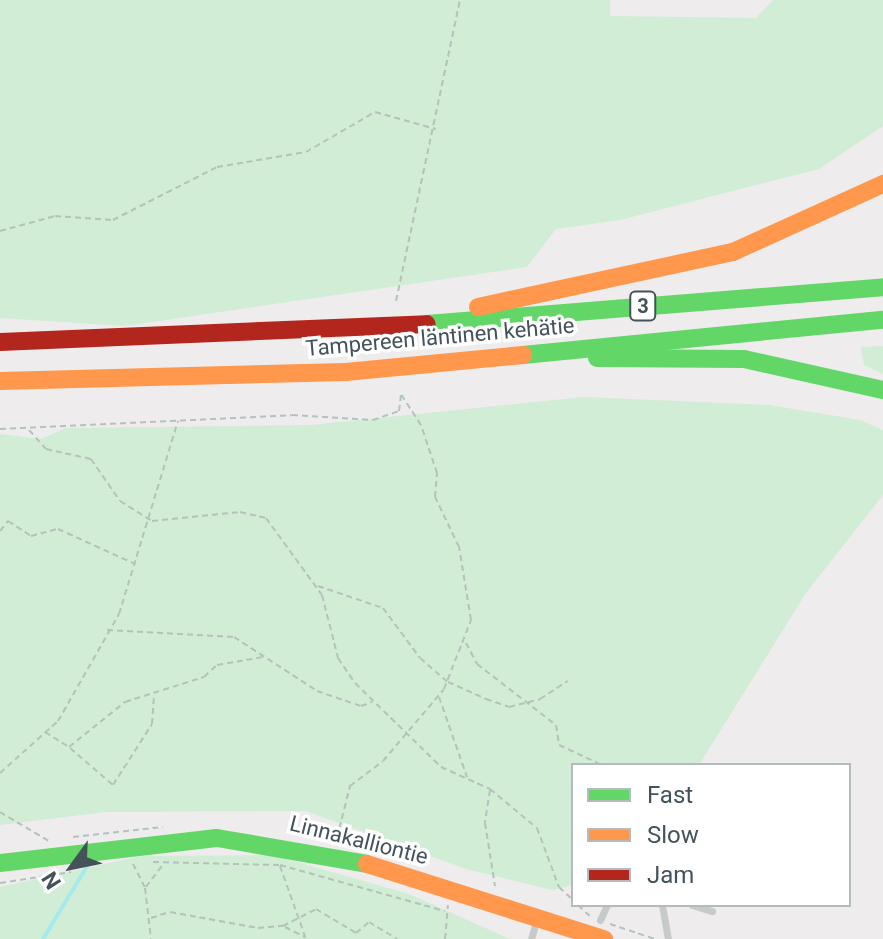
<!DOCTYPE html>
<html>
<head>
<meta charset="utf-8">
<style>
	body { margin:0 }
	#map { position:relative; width:883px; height:939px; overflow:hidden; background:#eeeced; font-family:Roboto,sans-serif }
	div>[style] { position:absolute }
	.green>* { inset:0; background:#d1edd5 }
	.stream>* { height:4px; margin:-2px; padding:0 2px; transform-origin:2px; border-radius:2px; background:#a5ebec }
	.path>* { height:2px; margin-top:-1px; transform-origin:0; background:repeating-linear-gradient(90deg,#b5c2bc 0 6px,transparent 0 10px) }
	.lane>* { height:7px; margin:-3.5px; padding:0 3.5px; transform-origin:3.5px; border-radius:3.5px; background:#c7cacb }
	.fast>* { height:18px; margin:-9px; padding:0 9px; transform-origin:9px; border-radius:9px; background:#63d668 }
	.slow>* { height:18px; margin:-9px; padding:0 9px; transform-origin:9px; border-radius:9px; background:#ff974d }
	.jam>* { height:18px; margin:-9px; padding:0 9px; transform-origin:9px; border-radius:9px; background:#b3261e }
	span { translate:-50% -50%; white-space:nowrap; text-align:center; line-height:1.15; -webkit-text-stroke:7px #fff; paint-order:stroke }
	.shield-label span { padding:2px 6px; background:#fff; border:2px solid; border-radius:6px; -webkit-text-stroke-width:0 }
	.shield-label { font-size:20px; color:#445359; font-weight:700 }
	.street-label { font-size:22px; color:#445359 }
	.legend { position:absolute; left:571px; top:763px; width:280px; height:144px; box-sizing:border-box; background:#fff; border:2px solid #b4babd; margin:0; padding:10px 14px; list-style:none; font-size:24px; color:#445359 }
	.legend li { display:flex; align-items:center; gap:16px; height:40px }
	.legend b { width:40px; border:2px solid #b4babd }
	.north { position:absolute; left:32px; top:827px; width:80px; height:80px; -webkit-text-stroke:6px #fff; paint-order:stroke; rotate:237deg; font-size:22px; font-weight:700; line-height:32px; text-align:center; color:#445359 }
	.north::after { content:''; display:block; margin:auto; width:28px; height:36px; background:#445359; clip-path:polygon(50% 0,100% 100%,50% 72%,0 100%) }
</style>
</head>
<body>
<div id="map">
	<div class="green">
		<i style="clip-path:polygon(0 0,610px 0,610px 16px,756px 18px,773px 0,883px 0,883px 126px,819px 169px,620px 220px,556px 229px,527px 267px,125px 326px,0 318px)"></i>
		<i style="clip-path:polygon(883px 346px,883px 374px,864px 365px,861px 347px)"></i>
		<i style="clip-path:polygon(584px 397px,769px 405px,860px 420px,883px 430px,883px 495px,806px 593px,699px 765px,573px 765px,573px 885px,552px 890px,466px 869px,306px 811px,105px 812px,0 825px,0 434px,41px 439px,66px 428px,311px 425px)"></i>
		<i style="clip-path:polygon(273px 855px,409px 894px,510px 939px,0 939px,0 887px,141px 856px)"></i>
	</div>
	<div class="stream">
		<i style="left:43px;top:939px;width:89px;rotate:-58.8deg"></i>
	</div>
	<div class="path">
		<i style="left:0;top:231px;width:57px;rotate:-15.3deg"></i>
		<i style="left:55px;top:216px;width:58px;rotate:3.9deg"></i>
		<i style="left:113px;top:220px;width:117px;rotate:-27deg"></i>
		<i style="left:217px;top:167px;width:90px;rotate:-9.6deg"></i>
		<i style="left:306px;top:152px;width:80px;rotate:-30.1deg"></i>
		<i style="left:375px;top:112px;width:63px;rotate:15.6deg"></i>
		<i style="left:396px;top:301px;width:308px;rotate:-78deg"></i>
		<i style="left:0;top:429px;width:292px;rotate:-2.7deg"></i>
		<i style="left:292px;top:415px;width:81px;rotate:3.5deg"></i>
		<i style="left:373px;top:420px;width:28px;rotate:-19deg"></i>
		<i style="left:399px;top:411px;width:16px;rotate:-83deg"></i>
		<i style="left:29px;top:430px;width:25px;rotate:48deg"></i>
		<i style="left:46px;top:449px;width:46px;rotate:12.5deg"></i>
		<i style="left:91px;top:459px;width:51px;rotate:55.4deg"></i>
		<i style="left:120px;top:501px;width:38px;rotate:32deg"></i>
		<i style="left:152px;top:521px;width:88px;rotate:-5.8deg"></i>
		<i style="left:240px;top:512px;width:27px;rotate:13deg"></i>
		<i style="left:266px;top:518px;width:95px;rotate:54deg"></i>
		<i style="left:322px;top:595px;width:65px;rotate:75.7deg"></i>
		<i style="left:338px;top:658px;width:30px;rotate:56deg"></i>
		<i style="left:355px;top:683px;width:120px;rotate:44.3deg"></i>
		<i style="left:441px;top:767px;width:54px;rotate:24.2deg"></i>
		<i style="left:490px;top:789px;width:61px;rotate:39.7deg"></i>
		<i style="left:537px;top:828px;width:63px;rotate:69.6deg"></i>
		<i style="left:559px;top:887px;width:19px;rotate:43deg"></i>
		<i style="left:0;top:531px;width:13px;rotate:-51deg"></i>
		<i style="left:8px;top:521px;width:27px;rotate:33deg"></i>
		<i style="left:31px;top:536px;width:28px;rotate:-15deg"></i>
		<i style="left:58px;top:529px;width:85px;rotate:24.4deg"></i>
		<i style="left:318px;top:586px;width:69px;rotate:18.7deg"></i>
		<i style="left:383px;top:608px;width:62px;rotate:53.5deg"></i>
		<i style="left:420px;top:658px;width:37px;rotate:41deg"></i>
		<i style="left:448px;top:682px;width:42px;rotate:24.1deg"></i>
		<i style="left:486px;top:699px;width:24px;rotate:19deg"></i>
		<i style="left:509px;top:707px;width:32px;rotate:-14deg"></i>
		<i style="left:540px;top:699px;width:33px;rotate:-33deg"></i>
		<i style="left:107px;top:630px;width:127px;rotate:3.2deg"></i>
		<i style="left:234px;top:637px;width:99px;rotate:33deg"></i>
		<i style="left:317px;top:691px;width:46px;rotate:18.8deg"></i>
		<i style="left:361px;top:706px;width:12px;rotate:-20deg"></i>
		<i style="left:466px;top:643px;width:24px;rotate:62deg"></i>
		<i style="left:477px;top:664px;width:100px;rotate:37.7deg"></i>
		<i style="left:556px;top:725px;width:20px;rotate:81deg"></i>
		<i style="left:559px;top:745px;width:47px;rotate:24.9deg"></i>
		<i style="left:439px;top:697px;width:85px;rotate:70.7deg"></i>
		<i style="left:45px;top:732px;width:28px;rotate:32deg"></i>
		<i style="left:69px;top:747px;width:72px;rotate:-38.8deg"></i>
		<i style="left:125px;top:702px;width:83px;rotate:-17.6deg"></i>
		<i style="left:204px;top:677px;width:18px;rotate:-43deg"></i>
		<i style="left:217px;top:665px;width:47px;rotate:-9.9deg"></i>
		<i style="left:70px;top:748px;width:57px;rotate:40.7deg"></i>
		<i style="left:113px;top:785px;width:72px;rotate:-57.4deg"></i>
		<i style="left:152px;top:724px;width:27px;rotate:-86deg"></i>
		<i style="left:0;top:773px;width:78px;rotate:-41.9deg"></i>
		<i style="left:58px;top:721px;width:123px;rotate:-60.3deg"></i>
		<i style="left:119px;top:614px;width:202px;rotate:-73deg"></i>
		<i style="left:490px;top:790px;width:33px;rotate:99deg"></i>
		<i style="left:485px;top:823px;width:64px;rotate:81deg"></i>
		<i style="left:0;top:812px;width:57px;rotate:30.6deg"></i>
		<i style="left:316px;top:834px;width:66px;rotate:13.2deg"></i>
		<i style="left:73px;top:837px;width:90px;rotate:-6.4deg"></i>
		<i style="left:337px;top:838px;width:54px;rotate:-76deg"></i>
		<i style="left:350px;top:786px;width:41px;rotate:-37.1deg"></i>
		<i style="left:383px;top:761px;width:94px;rotate:-49.7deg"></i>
		<i style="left:444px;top:689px;width:74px;rotate:-68.6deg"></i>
		<i style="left:471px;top:620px;width:74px;rotate:-99.3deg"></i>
		<i style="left:459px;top:547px;width:55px;rotate:-115.6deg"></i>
		<i style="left:435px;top:497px;width:24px;rotate:-85deg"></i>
		<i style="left:437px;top:473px;width:51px;rotate:-108.4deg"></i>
		<i style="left:421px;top:425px;width:37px;rotate:-123deg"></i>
		<i style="left:153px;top:862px;width:127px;rotate:1.4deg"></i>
		<i style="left:280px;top:865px;width:171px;rotate:15.6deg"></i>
		<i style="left:133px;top:864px;width:27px;rotate:63deg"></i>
		<i style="left:145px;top:888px;width:51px;rotate:83.3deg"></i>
		<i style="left:280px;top:866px;width:77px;rotate:70.4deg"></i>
		<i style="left:0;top:883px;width:72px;rotate:-8.8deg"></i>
		<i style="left:146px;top:887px;width:30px;rotate:-53deg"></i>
		<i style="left:578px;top:905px;width:16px;rotate:43deg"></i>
		<i style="left:151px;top:918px;width:20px;rotate:-18deg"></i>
		<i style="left:170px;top:912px;width:89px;rotate:10.3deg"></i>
		<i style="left:258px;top:928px;width:25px;rotate:-5deg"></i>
		<i style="left:283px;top:926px;width:37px;rotate:-27deg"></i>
		<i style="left:316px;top:909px;width:47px;rotate:31deg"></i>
		<i style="left:356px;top:933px;width:17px;rotate:-40deg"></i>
		<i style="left:369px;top:922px;width:33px;rotate:31deg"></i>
		<i style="left:610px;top:924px;width:47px;rotate:18.4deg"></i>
		<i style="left:285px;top:927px;width:22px;rotate:27deg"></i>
		<i style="left:445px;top:939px;width:34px;rotate:-85deg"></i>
	</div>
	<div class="lane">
		<i style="left:662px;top:905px;width:35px;rotate:80deg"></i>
		<i style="left:692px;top:905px;width:21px;rotate:17deg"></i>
		<i style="left:600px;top:920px;width:17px;rotate:-65deg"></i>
		<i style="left:531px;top:939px;width:22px;rotate:-74deg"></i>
	</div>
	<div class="fast">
		<i style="left:427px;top:324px;width:457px;rotate:-4.6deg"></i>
		<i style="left:523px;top:355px;width:362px;rotate:-5.6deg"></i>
		<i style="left:597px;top:358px;width:147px;rotate:0.4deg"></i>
		<i style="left:744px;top:359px;width:142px;rotate:12.6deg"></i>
		<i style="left:0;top:863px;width:218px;rotate:-6.6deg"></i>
		<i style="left:217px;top:838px;width:152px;rotate:9.8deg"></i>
	</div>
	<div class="slow">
		<i style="left:478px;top:307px;width:261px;rotate:-12.2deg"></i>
		<i style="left:733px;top:252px;width:165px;rotate:-24.4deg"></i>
		<i style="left:0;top:381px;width:346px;rotate:-1.5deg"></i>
		<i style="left:346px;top:372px;width:178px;rotate:-5.5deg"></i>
		<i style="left:367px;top:864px;width:249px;rotate:17.6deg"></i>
	</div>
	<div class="jam">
		<i style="left:0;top:342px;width:427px;rotate:-2.4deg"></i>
	</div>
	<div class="shield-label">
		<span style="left:643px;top:306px">3</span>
	</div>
	<div class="street-label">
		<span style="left:440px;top:337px;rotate:-5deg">Tampereen läntinen kehätie</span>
		<span style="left:359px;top:840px;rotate:14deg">Linnakalliontie</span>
	</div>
	<ul class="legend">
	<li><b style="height:10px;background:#63d668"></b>Fast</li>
	<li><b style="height:10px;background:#ff974d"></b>Slow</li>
	<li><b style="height:10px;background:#b3261e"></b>Jam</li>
	</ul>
	<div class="north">N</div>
</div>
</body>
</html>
